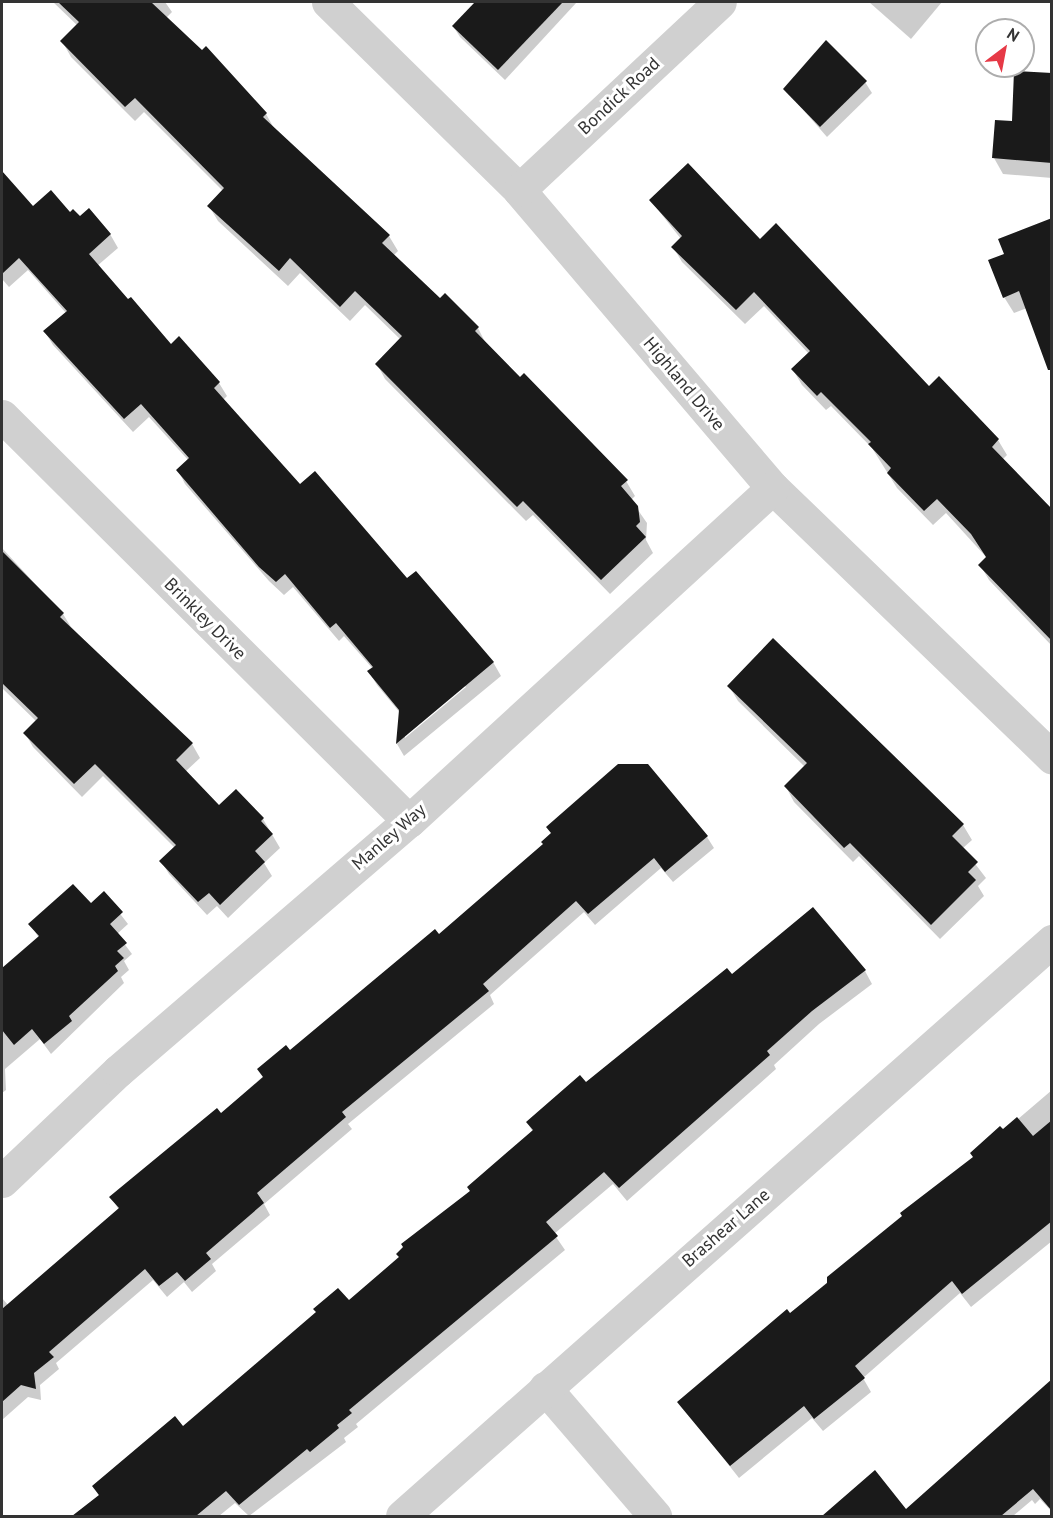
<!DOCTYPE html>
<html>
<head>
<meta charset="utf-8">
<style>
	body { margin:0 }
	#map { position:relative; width:1053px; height:1518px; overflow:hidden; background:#fff; font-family:"PT Sans",sans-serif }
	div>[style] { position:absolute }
	.shadow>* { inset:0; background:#0003 }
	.building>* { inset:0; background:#1a1a1a }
	.street>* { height:33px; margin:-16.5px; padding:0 16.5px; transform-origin:16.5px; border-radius:16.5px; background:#d0d0d0 }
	span { translate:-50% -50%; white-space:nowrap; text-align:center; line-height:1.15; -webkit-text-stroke:6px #fff; paint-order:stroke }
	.street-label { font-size:18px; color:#333 }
	.frame { position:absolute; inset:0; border:3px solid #333; pointer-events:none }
	.north { position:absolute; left:975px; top:18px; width:60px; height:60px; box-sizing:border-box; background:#fff; border:2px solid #adadad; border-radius:50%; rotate:32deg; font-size:16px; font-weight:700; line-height:24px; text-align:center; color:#333 }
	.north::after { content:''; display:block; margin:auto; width:21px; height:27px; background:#e63946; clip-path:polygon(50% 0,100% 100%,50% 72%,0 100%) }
</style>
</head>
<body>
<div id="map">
	<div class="shadow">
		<i style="clip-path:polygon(53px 2px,165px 2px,172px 12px,166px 18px,266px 114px,275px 130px,389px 236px,398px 251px,394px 255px,441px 300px,478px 328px,486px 344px,626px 481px,635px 496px,631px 500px,647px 523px,646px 540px,653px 553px,610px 594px,533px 515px,526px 521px,385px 379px,377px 364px,401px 340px,365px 305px,350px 321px,300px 273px,288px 286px,218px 221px,209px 206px,223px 191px,144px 112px,135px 121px,71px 57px,62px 41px,78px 26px)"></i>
		<i style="clip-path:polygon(476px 2px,577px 2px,505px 80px,460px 37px,453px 26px)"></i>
		<i style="clip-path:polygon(869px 2px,942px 2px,911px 39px)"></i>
		<i style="clip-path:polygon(1052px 75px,1052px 178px,1003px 174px,994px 158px,1013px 123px)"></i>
		<i style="clip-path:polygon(865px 82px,872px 93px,827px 137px,785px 89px)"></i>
		<i style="clip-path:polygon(evenodd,2px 173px,33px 208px,70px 214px,110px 234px,118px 248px,97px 266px,170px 347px,219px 383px,227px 396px,223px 400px,300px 486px,493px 662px,501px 676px,404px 756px,397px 744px,401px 714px,377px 685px,369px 672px,373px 669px,344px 636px,339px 641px,293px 587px,284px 595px,269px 581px,185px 484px,178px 470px,189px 461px,149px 417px,133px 432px,53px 345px,45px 332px,66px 313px,28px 270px,9px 287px,2px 279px,2px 173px,464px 685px,466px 687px,405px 738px,405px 734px,464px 685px)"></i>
		<i style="clip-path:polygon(651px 201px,760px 241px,929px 388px,939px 378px,998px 440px,1007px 455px,1002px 460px,1052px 511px,1052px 646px,989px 580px,980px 565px,987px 558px,946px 513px,933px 525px,897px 488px,872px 448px,831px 406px,826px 410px,802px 385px,793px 370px,809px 354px,764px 306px,745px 324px,682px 262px,673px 247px,681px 239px)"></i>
		<i style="clip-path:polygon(1006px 255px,1027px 308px,1014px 313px,1004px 297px)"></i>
		<i style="clip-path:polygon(2px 548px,63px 614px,71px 627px,192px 744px,200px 758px,185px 772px,219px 807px,263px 819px,280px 848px,264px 863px,272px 876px,228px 918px,217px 906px,207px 915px,169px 874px,161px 861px,175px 848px,103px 776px,82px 797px,33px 747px,25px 733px,37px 722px,2px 688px)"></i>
		<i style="clip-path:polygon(773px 641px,963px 825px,972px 840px,963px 848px,986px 878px,978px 886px,984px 896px,940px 939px,859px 856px,853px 862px,794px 802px,786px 787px,805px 767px,738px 701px,729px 686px)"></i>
		<i style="clip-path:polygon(707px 837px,714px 848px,673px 882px,661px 868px,595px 925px,584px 912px,490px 995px,494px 1004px,348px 1124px,352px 1129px,264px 1204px,270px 1215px,212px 1264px,216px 1271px,192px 1292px,184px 1282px,167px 1297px,153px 1280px,56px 1363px,59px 1369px,40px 1385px,41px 1400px,28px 1397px,2px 1420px,2px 1298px,8px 1305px,119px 1210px,111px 1197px,220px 1115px,290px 1052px,439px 937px)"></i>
		<i style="clip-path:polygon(104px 893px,128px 924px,117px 934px,132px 954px,124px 961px,129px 970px,121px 977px,124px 983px,51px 1054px,40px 1039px,5px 1069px,6px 1090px,2px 1093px,2px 970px,39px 938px,30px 924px,91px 905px)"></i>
		<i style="clip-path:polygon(865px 971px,872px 984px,819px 1024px,774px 1065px,776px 1069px,627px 1201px,613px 1184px,554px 1234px,565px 1250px,356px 1424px,358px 1427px,344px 1438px,346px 1442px,249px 1516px,235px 1503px,219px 1516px,75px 1516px,99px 1496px,94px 1487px,183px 1428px,349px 1303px,533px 1132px,527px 1122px,586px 1084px,732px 976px)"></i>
		<i style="clip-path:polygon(1052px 1090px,1052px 1241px,971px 1307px,960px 1293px,863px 1378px,871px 1392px,823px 1431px,812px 1418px,739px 1478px,679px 1402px,789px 1315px)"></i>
		<i style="clip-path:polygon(1052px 1382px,1052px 1512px,1040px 1499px,1035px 1504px,1032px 1500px,1013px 1516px,845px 1515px,906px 1511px)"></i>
	</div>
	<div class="building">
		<i style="clip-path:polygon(58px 2px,151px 2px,202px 50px,206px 46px,267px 113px,263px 117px,390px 235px,382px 243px,440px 298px,445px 293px,479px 327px,475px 331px,520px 377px,524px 373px,628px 480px,621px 486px,638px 506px,640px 522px,636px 526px,646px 537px,601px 580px,523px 501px,517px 507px,375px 364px,402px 336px,355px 291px,340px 307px,290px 258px,279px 271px,207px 206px,224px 188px,135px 98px,125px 107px,60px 41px,79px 22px)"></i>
		<i style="clip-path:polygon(475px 2px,563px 2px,498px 70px,452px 26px)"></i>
		<i style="clip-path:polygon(826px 40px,867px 81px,820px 127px,783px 89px)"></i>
		<i style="clip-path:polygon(1014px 71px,1052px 73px,1052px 163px,992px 158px,995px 120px,1012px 121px)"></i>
		<i style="clip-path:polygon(688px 163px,760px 239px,776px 223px,929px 386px,939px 376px,999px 439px,992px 447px,1052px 509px,1052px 641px,978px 565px,986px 557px,971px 534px,937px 499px,924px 511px,887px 473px,891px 468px,868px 444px,871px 442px,821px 392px,817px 396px,791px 369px,810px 351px,754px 292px,736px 310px,671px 247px,682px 236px,649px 200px)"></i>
		<i style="clip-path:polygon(2px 171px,33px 206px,51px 190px,70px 212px,73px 209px,80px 216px,89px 208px,111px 234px,89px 254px,128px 299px,131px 297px,171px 344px,179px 336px,220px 382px,214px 388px,300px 484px,315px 471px,407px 578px,416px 571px,494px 662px,396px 744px,399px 710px,367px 671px,373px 667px,336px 623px,330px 628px,285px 574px,276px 582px,259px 567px,176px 470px,189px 458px,141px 404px,124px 419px,43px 331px,67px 311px,19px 258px,2px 274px)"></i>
		<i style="clip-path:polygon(1052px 218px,1052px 370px,1048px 370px,1019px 291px,1003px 298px,988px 260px,1004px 254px,998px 239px)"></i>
		<i style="clip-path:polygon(2px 551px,64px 613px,60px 617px,193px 743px,176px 760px,219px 805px,236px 789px,264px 818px,261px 821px,273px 834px,255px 851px,265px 862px,220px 905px,209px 893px,198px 902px,159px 861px,176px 845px,95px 764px,74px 784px,23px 733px,38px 718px,2px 683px)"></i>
		<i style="clip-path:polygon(773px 638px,964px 824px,952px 836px,978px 862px,968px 872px,976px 880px,931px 925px,850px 843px,844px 848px,784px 786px,807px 763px,727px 686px)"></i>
		<i style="clip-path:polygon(618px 764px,648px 764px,708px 836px,665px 872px,654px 858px,588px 914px,576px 901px,483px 984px,489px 991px,342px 1112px,346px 1117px,257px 1193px,264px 1203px,206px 1253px,211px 1259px,185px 1281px,177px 1272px,159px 1286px,145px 1269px,49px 1352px,54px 1357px,34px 1373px,36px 1389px,21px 1385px,2px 1402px,2px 1309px,119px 1208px,109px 1197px,217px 1108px,221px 1113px,263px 1077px,257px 1069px,286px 1045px,290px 1050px,435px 929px,439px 934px,543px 844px,541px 842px,551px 833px,546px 827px)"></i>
		<i style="clip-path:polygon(73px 884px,91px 903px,104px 891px,123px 912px,110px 924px,127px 943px,117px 951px,124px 958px,115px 966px,118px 971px,69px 1016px,72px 1021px,44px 1044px,32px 1029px,14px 1045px,2px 1030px,2px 968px,39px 936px,28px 924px)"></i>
		<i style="clip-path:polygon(813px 907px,866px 970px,812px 1011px,767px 1051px,770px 1055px,619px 1188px,604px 1172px,546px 1222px,558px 1236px,349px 1410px,352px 1413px,337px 1425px,339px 1428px,310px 1452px,307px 1449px,239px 1505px,226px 1491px,196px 1516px,72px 1516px,99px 1495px,92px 1486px,175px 1416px,183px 1426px,316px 1312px,313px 1309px,338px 1288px,349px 1300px,399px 1257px,396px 1254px,403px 1247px,401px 1244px,470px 1191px,467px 1187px,533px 1130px,526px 1122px,580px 1075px,586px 1082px,727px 968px,732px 974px)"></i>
		<i style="clip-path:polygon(1017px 1117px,1033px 1136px,1052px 1120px,1052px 1221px,962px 1294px,952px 1281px,855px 1366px,865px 1378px,814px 1419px,804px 1406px,730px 1466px,677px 1402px,787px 1309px,790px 1313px,827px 1283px,827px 1277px,902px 1216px,900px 1213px,973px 1157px,970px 1153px,1000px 1126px,1003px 1129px)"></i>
		<i style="clip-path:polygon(1052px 1379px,1052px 1511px,1033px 1489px,1001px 1516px,822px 1516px,875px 1470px,906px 1509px)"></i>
	</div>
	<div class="street">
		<i style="left:328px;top:2px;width:268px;rotate:44.5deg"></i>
		<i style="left:519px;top:190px;width:392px;rotate:49.6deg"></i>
		<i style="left:773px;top:488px;width:388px;rotate:44deg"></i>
		<i style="left:519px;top:190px;width:275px;rotate:-43.1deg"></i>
		<i style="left:2px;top:416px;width:574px;rotate:44.86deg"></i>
		<i style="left:2px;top:1181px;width:160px;rotate:-43.5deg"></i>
		<i style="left:118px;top:1071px;width:384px;rotate:-40.7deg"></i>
		<i style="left:409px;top:821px;width:493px;rotate:-42.5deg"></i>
		<i style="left:545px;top:1388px;width:169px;rotate:49.3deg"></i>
		<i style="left:402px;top:1516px;width:868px;rotate:-41.5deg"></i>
	</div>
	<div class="street-label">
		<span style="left:619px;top:96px;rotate:-43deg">Bondick Road</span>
		<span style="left:684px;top:384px;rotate:50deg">Highland Drive</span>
		<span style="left:205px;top:619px;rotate:45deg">Brinkley Drive</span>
		<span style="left:389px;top:837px;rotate:-41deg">Manley Way</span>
		<span style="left:726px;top:1228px;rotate:-41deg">Brashear Lane</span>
	</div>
	<div class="frame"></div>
	<div class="north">N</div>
</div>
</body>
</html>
